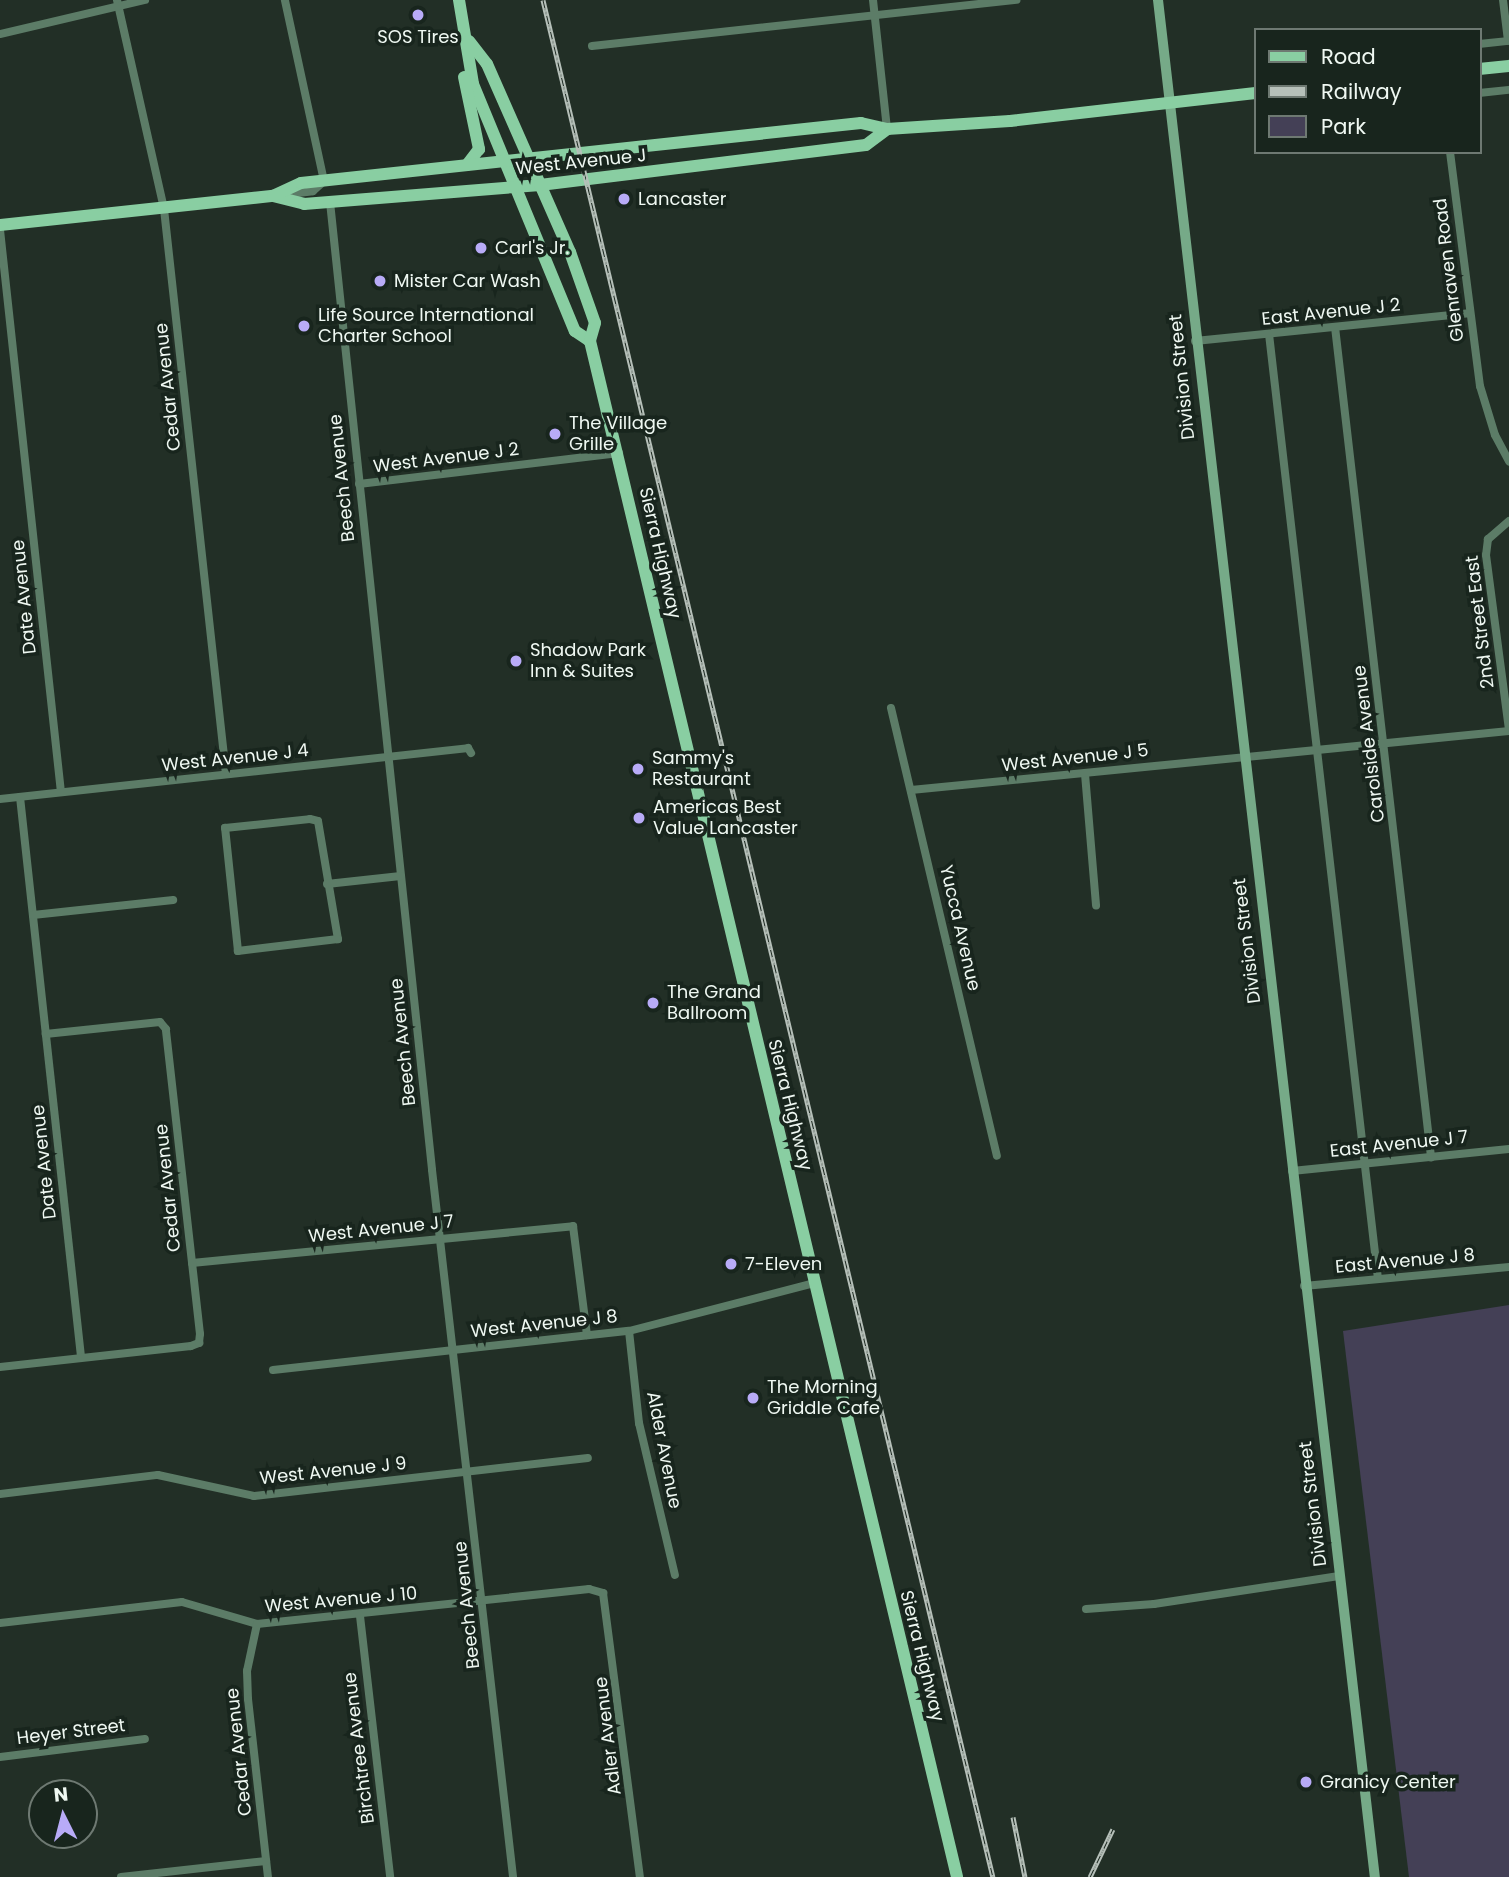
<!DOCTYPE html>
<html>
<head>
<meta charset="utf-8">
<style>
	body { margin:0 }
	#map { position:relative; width:1509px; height:1877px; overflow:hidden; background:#222f26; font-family:Poppins,sans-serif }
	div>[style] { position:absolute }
	.green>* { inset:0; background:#444056 }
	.minor>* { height:8px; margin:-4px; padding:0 4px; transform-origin:4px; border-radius:4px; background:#5c7c67 }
	.secondary>* { height:10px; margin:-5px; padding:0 5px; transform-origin:5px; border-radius:5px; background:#76aa88 }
	.primary>* { height:12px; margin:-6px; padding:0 6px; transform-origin:6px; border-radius:6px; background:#89cea2 }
	.rail>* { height:5px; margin-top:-2.5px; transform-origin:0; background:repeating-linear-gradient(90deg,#18251d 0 8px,#b6c0b9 0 16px); box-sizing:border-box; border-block:2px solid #b6c0b9 }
	.dots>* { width:19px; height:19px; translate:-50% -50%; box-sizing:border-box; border:4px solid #18251d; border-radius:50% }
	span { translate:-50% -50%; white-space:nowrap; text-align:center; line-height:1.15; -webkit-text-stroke:7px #18251d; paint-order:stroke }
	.poi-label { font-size:18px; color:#eff8f2 }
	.left { translate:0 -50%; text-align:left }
	.street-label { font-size:18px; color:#eff8f2 }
	.legend { position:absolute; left:1254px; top:28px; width:228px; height:126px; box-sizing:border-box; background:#18251d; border:2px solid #6e7972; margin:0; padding:9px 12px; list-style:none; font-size:21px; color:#eff8f2 }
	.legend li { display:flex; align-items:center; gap:14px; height:35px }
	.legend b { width:35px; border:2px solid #6e7972 }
	.north { position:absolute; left:28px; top:1779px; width:70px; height:70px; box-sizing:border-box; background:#18251d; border:2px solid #6e7972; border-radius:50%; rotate:354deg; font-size:19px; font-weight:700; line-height:28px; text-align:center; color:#eff8f2 }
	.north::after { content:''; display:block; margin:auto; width:24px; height:32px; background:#b8abf7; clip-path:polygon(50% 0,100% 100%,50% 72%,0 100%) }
</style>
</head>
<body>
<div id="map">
	<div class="green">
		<i style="clip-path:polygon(1509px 1305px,1509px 1877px,1409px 1877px,1343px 1331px)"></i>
	</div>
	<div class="minor">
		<i style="left:117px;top:0;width:214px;rotate:77.3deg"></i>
		<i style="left:164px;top:209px;width:568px;rotate:83.74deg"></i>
		<i style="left:873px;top:0;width:130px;rotate:83.8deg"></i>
		<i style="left:1503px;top:0;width:41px;rotate:83deg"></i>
		<i style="left:0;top:34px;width:149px;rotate:-13.2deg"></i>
		<i style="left:1479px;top:44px;width:30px;rotate:-6deg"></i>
		<i style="left:592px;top:46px;width:427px;rotate:-6.2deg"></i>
		<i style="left:1479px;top:93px;width:30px;rotate:-6deg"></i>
		<i style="left:1450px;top:152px;width:236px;rotate:82.7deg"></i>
		<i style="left:1480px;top:386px;width:51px;rotate:73deg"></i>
		<i style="left:1495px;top:435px;width:30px;rotate:62deg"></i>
		<i style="left:282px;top:195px;width:31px;rotate:-7deg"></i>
		<i style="left:313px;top:191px;width:15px;rotate:-42deg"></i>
		<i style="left:324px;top:181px;width:185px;rotate:-102.2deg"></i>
		<i style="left:330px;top:202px;width:973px;rotate:83.98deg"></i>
		<i style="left:432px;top:1170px;width:712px;rotate:83.46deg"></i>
		<i style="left:0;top:230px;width:565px;rotate:83.81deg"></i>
		<i style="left:1335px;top:327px;width:836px;rotate:83.4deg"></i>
		<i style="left:1269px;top:334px;width:951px;rotate:83.42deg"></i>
		<i style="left:1195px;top:341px;width:275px;rotate:-5.8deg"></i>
		<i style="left:359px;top:484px;width:262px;rotate:-6.8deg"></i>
		<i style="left:1509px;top:521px;width:28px;rotate:139deg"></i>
		<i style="left:1488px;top:539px;width:16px;rotate:97deg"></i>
		<i style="left:1486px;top:555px;width:176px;rotate:82.5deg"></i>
		<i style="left:891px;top:708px;width:460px;rotate:76.7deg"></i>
		<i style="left:1085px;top:774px;width:132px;rotate:85.2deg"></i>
		<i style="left:911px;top:790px;width:601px;rotate:-5.63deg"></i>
		<i style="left:20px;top:797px;width:563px;rotate:83.78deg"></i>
		<i style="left:0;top:799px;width:471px;rotate:-6.2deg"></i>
		<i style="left:468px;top:748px;width:6px;rotate:59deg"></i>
		<i style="left:310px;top:819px;width:8px;rotate:14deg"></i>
		<i style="left:318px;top:821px;width:120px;rotate:80.4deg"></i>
		<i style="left:338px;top:939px;width:101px;rotate:173.2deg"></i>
		<i style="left:238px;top:951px;width:124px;rotate:-96deg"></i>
		<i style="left:225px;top:828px;width:85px;rotate:-6deg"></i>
		<i style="left:327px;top:884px;width:74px;rotate:-6.2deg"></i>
		<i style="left:33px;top:915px;width:141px;rotate:-6.1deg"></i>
		<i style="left:1292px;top:1171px;width:218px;rotate:-5.8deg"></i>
		<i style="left:192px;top:1263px;width:383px;rotate:-5.5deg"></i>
		<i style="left:573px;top:1226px;width:110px;rotate:82.7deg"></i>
		<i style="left:1304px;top:1286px;width:206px;rotate:-5.3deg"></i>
		<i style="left:629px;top:1331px;width:93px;rotate:83.8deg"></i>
		<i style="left:639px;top:1423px;width:156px;rotate:76.7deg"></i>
		<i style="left:0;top:1367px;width:192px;rotate:-6.3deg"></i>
		<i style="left:191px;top:1346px;width:9px;rotate:-21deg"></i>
		<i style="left:199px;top:1343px;width:9px;rotate:-84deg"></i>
		<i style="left:200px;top:1334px;width:307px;rotate:-96.4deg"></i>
		<i style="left:166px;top:1029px;width:9px;rotate:-131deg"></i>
		<i style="left:160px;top:1022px;width:115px;rotate:174deg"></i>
		<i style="left:273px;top:1370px;width:358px;rotate:-6.3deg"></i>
		<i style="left:629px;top:1331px;width:192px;rotate:-14.5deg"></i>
		<i style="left:0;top:1494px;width:159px;rotate:-6.9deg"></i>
		<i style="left:158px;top:1475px;width:98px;rotate:12.3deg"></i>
		<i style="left:254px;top:1496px;width:336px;rotate:-6.5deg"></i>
		<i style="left:1086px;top:1609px;width:68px;rotate:-4.2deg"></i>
		<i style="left:1154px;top:1604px;width:187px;rotate:-8.6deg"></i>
		<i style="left:360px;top:1616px;width:263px;rotate:83.4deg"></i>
		<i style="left:0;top:1623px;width:183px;rotate:-6.6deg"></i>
		<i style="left:182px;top:1602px;width:78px;rotate:16.3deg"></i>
		<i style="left:257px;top:1624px;width:334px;rotate:-6deg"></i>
		<i style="left:589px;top:1589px;width:15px;rotate:16deg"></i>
		<i style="left:603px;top:1593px;width:286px;rotate:82.6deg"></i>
		<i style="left:257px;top:1624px;width:48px;rotate:102deg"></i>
		<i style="left:247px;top:1671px;width:28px;rotate:88deg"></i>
		<i style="left:248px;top:1699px;width:179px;rotate:83.6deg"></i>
		<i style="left:0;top:1757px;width:146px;rotate:-7.1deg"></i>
		<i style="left:121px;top:1877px;width:146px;rotate:-6.3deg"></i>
	</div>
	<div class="secondary">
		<i style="left:1158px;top:0;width:1890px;rotate:83.41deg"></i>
	</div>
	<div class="primary">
		<i style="left:459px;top:0;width:85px;rotate:80.5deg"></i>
		<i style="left:473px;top:84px;width:267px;rotate:67.6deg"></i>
		<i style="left:575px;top:331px;width:18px;rotate:34deg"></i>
		<i style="left:469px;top:41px;width:29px;rotate:52deg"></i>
		<i style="left:487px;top:64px;width:206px;rotate:66.2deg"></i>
		<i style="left:570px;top:252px;width:75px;rotate:70.6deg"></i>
		<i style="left:595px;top:323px;width:19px;rotate:106deg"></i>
		<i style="left:590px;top:341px;width:1579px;rotate:76.56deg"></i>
		<i style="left:1479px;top:69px;width:30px;rotate:-6deg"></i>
		<i style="left:464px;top:77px;width:74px;rotate:78.2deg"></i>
		<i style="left:479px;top:149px;width:20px;rotate:127deg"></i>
		<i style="left:273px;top:196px;width:32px;rotate:14deg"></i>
		<i style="left:304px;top:204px;width:237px;rotate:-4.6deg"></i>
		<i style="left:540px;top:185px;width:328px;rotate:-7deg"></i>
		<i style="left:866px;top:145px;width:26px;rotate:-37deg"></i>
		<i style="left:0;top:225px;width:275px;rotate:-6.1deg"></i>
		<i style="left:273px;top:196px;width:31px;rotate:-25deg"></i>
		<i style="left:301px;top:183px;width:563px;rotate:-6.12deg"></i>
		<i style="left:861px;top:123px;width:27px;rotate:13deg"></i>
		<i style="left:887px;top:129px;width:123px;rotate:-3.7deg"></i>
		<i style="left:1010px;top:121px;width:247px;rotate:-6.5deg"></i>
	</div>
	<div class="rail">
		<i style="left:543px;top:0;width:1930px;rotate:76.52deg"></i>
		<i style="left:1013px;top:1817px;width:61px;rotate:78.7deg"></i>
		<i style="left:1090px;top:1877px;width:53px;rotate:-64.4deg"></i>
	</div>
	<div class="dots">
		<i style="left:418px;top:15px;background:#b8abf7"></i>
		<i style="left:624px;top:199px;background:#b8abf7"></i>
		<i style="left:481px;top:248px;background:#b8abf7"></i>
		<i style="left:380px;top:281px;background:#b8abf7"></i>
		<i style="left:304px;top:326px;background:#b8abf7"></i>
		<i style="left:555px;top:434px;background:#b8abf7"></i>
		<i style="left:516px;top:661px;background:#b8abf7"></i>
		<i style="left:638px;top:769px;background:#b8abf7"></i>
		<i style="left:639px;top:818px;background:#b8abf7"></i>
		<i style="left:653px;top:1003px;background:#b8abf7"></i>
		<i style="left:731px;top:1264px;background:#b8abf7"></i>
		<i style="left:753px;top:1398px;background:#b8abf7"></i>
		<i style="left:1306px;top:1782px;background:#b8abf7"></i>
	</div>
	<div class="poi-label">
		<span style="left:418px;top:37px">SOS Tires</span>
		<span class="left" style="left:638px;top:199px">Lancaster</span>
		<span class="left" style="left:495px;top:248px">Carl's Jr.</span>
		<span class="left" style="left:394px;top:281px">Mister Car Wash</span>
		<span class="left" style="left:318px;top:326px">Life Source International<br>Charter School</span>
		<span class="left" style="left:569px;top:434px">The Village<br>Grille</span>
		<span class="left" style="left:530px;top:661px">Shadow Park<br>Inn &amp; Suites</span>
		<span class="left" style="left:652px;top:769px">Sammy's<br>Restaurant</span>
		<span class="left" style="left:653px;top:818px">Americas Best<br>Value Lancaster</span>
		<span class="left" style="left:667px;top:1003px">The Grand<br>Ballroom</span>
		<span class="left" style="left:745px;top:1264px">7-Eleven</span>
		<span class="left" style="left:767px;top:1398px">The Morning<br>Griddle Cafe</span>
		<span class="left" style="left:1320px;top:1782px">Granicy Center</span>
	</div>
	<div class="street-label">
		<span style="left:581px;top:162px;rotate:-6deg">West Avenue J</span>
		<span style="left:1449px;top:270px;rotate:-97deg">Glenraven Road</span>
		<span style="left:1331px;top:312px;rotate:-6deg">East Avenue J 2</span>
		<span style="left:1182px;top:377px;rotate:-96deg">Division Street</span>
		<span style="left:168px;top:387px;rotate:-96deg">Cedar Avenue</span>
		<span style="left:446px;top:458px;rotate:-7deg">West Avenue J 2</span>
		<span style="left:342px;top:478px;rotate:-96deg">Beech Avenue</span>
		<span style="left:660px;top:553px;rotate:77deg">Sierra Highway</span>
		<span style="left:24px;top:597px;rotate:-96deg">Date Avenue</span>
		<span style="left:1480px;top:622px;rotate:-97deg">2nd Street East</span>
		<span style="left:1369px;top:744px;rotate:-97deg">Carolside Avenue</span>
		<span style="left:235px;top:758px;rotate:-6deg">West Avenue J 4</span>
		<span style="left:1075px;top:758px;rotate:-6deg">West Avenue J 5</span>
		<span style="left:960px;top:928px;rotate:77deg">Yucca Avenue</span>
		<span style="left:1247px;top:941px;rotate:-97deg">Division Street</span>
		<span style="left:403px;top:1042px;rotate:-96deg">Beech Avenue</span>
		<span style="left:790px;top:1105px;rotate:76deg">Sierra Highway</span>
		<span style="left:1399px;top:1144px;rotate:-6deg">East Avenue J 7</span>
		<span style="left:44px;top:1162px;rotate:-96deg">Date Avenue</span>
		<span style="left:168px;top:1188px;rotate:-96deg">Cedar Avenue</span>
		<span style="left:381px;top:1229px;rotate:-6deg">West Avenue J 7</span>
		<span style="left:1405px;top:1261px;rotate:-5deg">East Avenue J 8</span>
		<span style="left:544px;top:1324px;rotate:-6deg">West Avenue J 8</span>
		<span style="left:664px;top:1450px;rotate:79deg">Alder Avenue</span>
		<span style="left:333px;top:1471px;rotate:-6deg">West Avenue J 9</span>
		<span style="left:1313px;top:1504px;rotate:-97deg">Division Street</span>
		<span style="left:341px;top:1600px;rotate:-5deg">West Avenue J 10</span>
		<span style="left:467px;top:1605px;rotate:-96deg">Beech Avenue</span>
		<span style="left:922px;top:1656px;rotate:76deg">Sierra Highway</span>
		<span style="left:71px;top:1732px;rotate:-7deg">Heyer Street</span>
		<span style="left:608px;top:1736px;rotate:-97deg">Adler Avenue</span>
		<span style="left:359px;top:1748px;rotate:-97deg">Birchtree Avenue</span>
		<span style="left:239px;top:1752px;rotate:-96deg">Cedar Avenue</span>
	</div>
	<ul class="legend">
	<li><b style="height:9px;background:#89cea2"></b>Road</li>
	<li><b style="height:9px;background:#b6c0b9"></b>Railway</li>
	<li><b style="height:19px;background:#444056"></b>Park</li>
	</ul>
	<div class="north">N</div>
</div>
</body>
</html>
